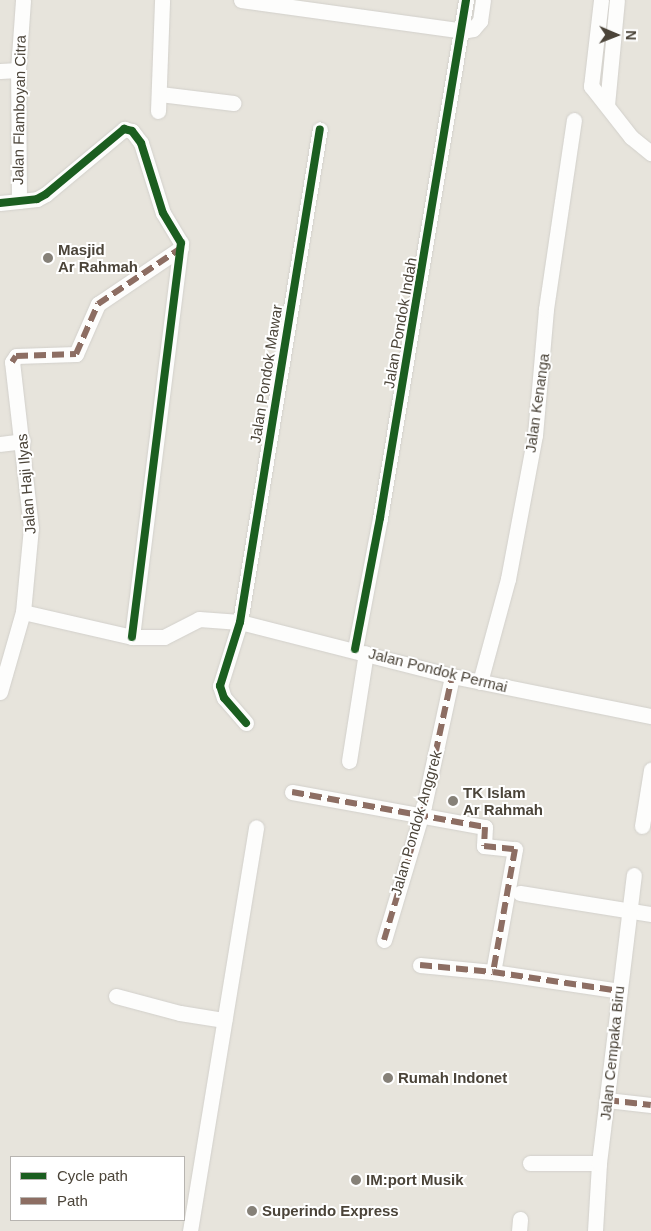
<!DOCTYPE html>
<html>
<head>
<meta charset="utf-8">
<style>
	body { margin:0 }
	#map { position:relative; width:651px; height:1231px; overflow:hidden; background:#f4f2ee; font-family:Arial,sans-serif }
	div>[style] { position:absolute }
	.residential>* { inset:0; background:#e7e4dc }
	.roads { filter:drop-shadow(0 0 1px #d2d0cb) drop-shadow(0 0 1px #d2d0cb) }
	.minor>* { height:15px; margin:-7.5px; padding:0 7.5px; transform-origin:7.5px; border-radius:7.5px; background:#fdfdfc }
	.quiet>* { height:6px; margin-top:-3px; transform-origin:0; background:repeating-linear-gradient(90deg,#8d6e63 0 12px,transparent 0 18px) }
	.cycleway>* { height:8px; margin:-4px; padding:0 4px; transform-origin:4px; border-radius:4px; background:#1b5e20 }
	.dots>* { width:14px; height:14px; translate:-50% -50%; box-sizing:border-box; border:2px solid #fff; border-radius:50% }
	span { translate:-50% -50%; white-space:nowrap; text-align:center; line-height:1.15; -webkit-text-stroke:4px #fff; paint-order:stroke }
	.street-label { font-size:15px; color:#4b4439 }
	.poi-label { font-size:15px; color:#4b4439; font-weight:700 }
	.left { translate:0 -50%; text-align:left }
	.legend { position:absolute; left:10px; top:1156px; width:175px; height:65px; box-sizing:border-box; background:#fff; border:1px solid #b7b4b0; margin:0; padding:6px 9px; list-style:none; font-size:15px; color:#4b4439 }
	.legend li { display:flex; align-items:center; gap:10px; height:25px }
	.legend b { width:25px; border:1px solid #b7b4b0 }
	.north { position:absolute; left:591px; top:10px; width:50px; height:50px; -webkit-text-stroke:4px #fff; paint-order:stroke; rotate:91deg; font-size:14px; font-weight:700; line-height:20px; text-align:center; color:#4b4439 }
	.north::after { content:''; display:block; margin:auto; width:18px; height:22px; background:#4b4439; clip-path:polygon(50% 0,100% 100%,50% 72%,0 100%) }
</style>
</head>
<body>
<div id="map">
	<div class="residential">
		<i style="clip-path:polygon(evenodd,0 0,651px 0,651px 1231px,0 1231px,0 0,11px 1157px,184px 1157px,184px 1220px,11px 1220px,11px 1157px)"></i>
	</div>
	<div class="roads">
		<div class="minor">
			<i style="left:241px;top:0;width:224px;rotate:7.9deg"></i>
			<i style="left:463px;top:31px;width:10px;rotate:-11deg"></i>
			<i style="left:473px;top:29px;width:11px;rotate:-49deg"></i>
			<i style="left:480px;top:21px;width:21px;rotate:-82deg"></i>
			<i style="left:601px;top:0;width:87px;rotate:96.6deg"></i>
			<i style="left:591px;top:86px;width:65px;rotate:51.9deg"></i>
			<i style="left:631px;top:137px;width:26px;rotate:39deg"></i>
			<i style="left:0;top:71px;width:18px;rotate:-3deg"></i>
			<i style="left:160px;top:94px;width:74px;rotate:7deg"></i>
			<i style="left:607px;top:105px;width:105px;rotate:-84.6deg"></i>
			<i style="left:158px;top:111px;width:111px;rotate:-87.9deg"></i>
			<i style="left:19px;top:201px;width:131px;rotate:-90.4deg"></i>
			<i style="left:18px;top:70px;width:70px;rotate:-85.9deg"></i>
			<i style="left:0;top:203px;width:37px;rotate:-6deg"></i>
			<i style="left:37px;top:199px;width:10px;rotate:-29deg"></i>
			<i style="left:46px;top:194px;width:102px;rotate:-39.8deg"></i>
			<i style="left:124px;top:129px;width:8px;rotate:14deg"></i>
			<i style="left:132px;top:131px;width:15px;rotate:53deg"></i>
			<i style="left:141px;top:143px;width:73px;rotate:72.6deg"></i>
			<i style="left:163px;top:213px;width:35px;rotate:59deg"></i>
			<i style="left:181px;top:243px;width:397px;rotate:97.1deg"></i>
			<i style="left:0;top:444px;width:23px;rotate:-7deg"></i>
			<i style="left:23px;top:612px;width:112px;rotate:12.9deg"></i>
			<i style="left:132px;top:637px;width:32px"></i>
			<i style="left:164px;top:637px;width:39px;rotate:-27deg"></i>
			<i style="left:199px;top:619px;width:41px;rotate:4.2deg"></i>
			<i style="left:240px;top:622px;width:219px;rotate:14.3deg"></i>
			<i style="left:452px;top:676px;width:203px;rotate:11.4deg"></i>
			<i style="left:355px;top:649px;width:133px;rotate:-79.2deg"></i>
			<i style="left:380px;top:518px;width:525px;rotate:-80.57deg"></i>
			<i style="left:480px;top:682px;width:107px;rotate:-74.8deg"></i>
			<i style="left:508px;top:579px;width:147px;rotate:-79.4deg"></i>
			<i style="left:535px;top:435px;width:126px;rotate:-85deg"></i>
			<i style="left:546px;top:309px;width:191px;rotate:-81.6deg"></i>
			<i style="left:0;top:692px;width:83px;rotate:-74deg"></i>
			<i style="left:23px;top:612px;width:84px;rotate:-84.6deg"></i>
			<i style="left:31px;top:528px;width:167px;rotate:-96.5deg"></i>
			<i style="left:12px;top:362px;width:7px;rotate:-56deg"></i>
			<i style="left:16px;top:356px;width:60px;rotate:-1.9deg"></i>
			<i style="left:76px;top:354px;width:55px;rotate:-66.3deg"></i>
			<i style="left:98px;top:304px;width:100px;rotate:-34deg"></i>
			<i style="left:246px;top:723px;width:33px;rotate:-131deg"></i>
			<i style="left:224px;top:698px;width:13px;rotate:-108deg"></i>
			<i style="left:220px;top:686px;width:67px;rotate:-72.6deg"></i>
			<i style="left:240px;top:622px;width:499px;rotate:-80.8deg"></i>
			<i style="left:349px;top:761px;width:109px;rotate:-81.1deg"></i>
			<i style="left:292px;top:792px;width:196px;rotate:10.3deg"></i>
			<i style="left:485px;top:827px;width:19px;rotate:93deg"></i>
			<i style="left:484px;top:846px;width:31px;rotate:6deg"></i>
			<i style="left:515px;top:849px;width:125px;rotate:100.1deg"></i>
			<i style="left:493px;top:972px;width:128px;rotate:8.5deg"></i>
			<i style="left:642px;top:826px;width:57px;rotate:-80.9deg"></i>
			<i style="left:520px;top:893px;width:133px;rotate:9.1deg"></i>
			<i style="left:384px;top:940px;width:140px;rotate:-73.4deg"></i>
			<i style="left:424px;top:806px;width:133px;rotate:-77.8deg"></i>
			<i style="left:420px;top:965px;width:73px;rotate:5.5deg"></i>
			<i style="left:116px;top:996px;width:66px;rotate:14.9deg"></i>
			<i style="left:180px;top:1013px;width:45px;rotate:9deg"></i>
			<i style="left:607px;top:1100px;width:44px;rotate:6.5deg"></i>
			<i style="left:530px;top:1163px;width:69px"></i>
			<i style="left:190px;top:1231px;width:409px;rotate:-80.7deg"></i>
			<i style="left:519px;top:1231px;width:12px;rotate:-85deg"></i>
			<i style="left:595px;top:1231px;width:68px;rotate:-86.6deg"></i>
			<i style="left:599px;top:1163px;width:290px;rotate:-83.1deg"></i>
		</div>
	</div>
	<div class="quiet">
		<i style="left:12px;top:362px;width:7px;rotate:-56deg"></i>
		<i style="left:16px;top:356px;width:60px;rotate:-1.9deg"></i>
		<i style="left:76px;top:354px;width:55px;rotate:-66.3deg"></i>
		<i style="left:98px;top:304px;width:100px;rotate:-34deg"></i>
		<i style="left:292px;top:792px;width:196px;rotate:10.3deg"></i>
		<i style="left:485px;top:827px;width:19px;rotate:93deg"></i>
		<i style="left:484px;top:846px;width:31px;rotate:6deg"></i>
		<i style="left:515px;top:849px;width:125px;rotate:100.1deg"></i>
		<i style="left:493px;top:972px;width:128px;rotate:8.5deg"></i>
		<i style="left:384px;top:940px;width:140px;rotate:-73.4deg"></i>
		<i style="left:424px;top:806px;width:133px;rotate:-77.8deg"></i>
		<i style="left:420px;top:965px;width:73px;rotate:5.5deg"></i>
		<i style="left:607px;top:1100px;width:44px;rotate:6.5deg"></i>
	</div>
	<div class="cycleway">
		<i style="left:0;top:203px;width:37px;rotate:-6deg"></i>
		<i style="left:37px;top:199px;width:10px;rotate:-29deg"></i>
		<i style="left:46px;top:194px;width:102px;rotate:-39.8deg"></i>
		<i style="left:124px;top:129px;width:8px;rotate:14deg"></i>
		<i style="left:132px;top:131px;width:15px;rotate:53deg"></i>
		<i style="left:141px;top:143px;width:73px;rotate:72.6deg"></i>
		<i style="left:163px;top:213px;width:35px;rotate:59deg"></i>
		<i style="left:181px;top:243px;width:397px;rotate:97.1deg"></i>
		<i style="left:355px;top:649px;width:133px;rotate:-79.2deg"></i>
		<i style="left:380px;top:518px;width:525px;rotate:-80.57deg"></i>
		<i style="left:246px;top:723px;width:33px;rotate:-131deg"></i>
		<i style="left:224px;top:698px;width:13px;rotate:-108deg"></i>
		<i style="left:220px;top:686px;width:67px;rotate:-72.6deg"></i>
		<i style="left:240px;top:622px;width:499px;rotate:-80.8deg"></i>
	</div>
	<div class="dots">
		<i style="left:48px;top:258px;background:#868178"></i>
		<i style="left:453px;top:801px;background:#868178"></i>
		<i style="left:388px;top:1078px;background:#868178"></i>
		<i style="left:356px;top:1180px;background:#868178"></i>
		<i style="left:252px;top:1211px;background:#868178"></i>
	</div>
	<div class="street-label">
		<span style="left:19px;top:110px;rotate:-89deg">Jalan Flamboyan Citra</span>
		<span style="left:400px;top:323px;rotate:-80deg">Jalan Pondok Indah</span>
		<span style="left:266px;top:374px;rotate:-81deg">Jalan Pondok Mawar</span>
		<span style="left:537px;top:403px;rotate:-82deg">Jalan Kenanga</span>
		<span style="left:26px;top:484px;rotate:-95deg">Jalan Haji Ilyas</span>
		<span style="left:438px;top:670px;rotate:14deg">Jalan Pondok Permai</span>
		<span style="left:416px;top:823px;rotate:-74deg">Jalan Pondok Anggrek</span>
		<span style="left:612px;top:1053px;rotate:-84deg">Jalan Cempaka Biru</span>
	</div>
	<div class="poi-label">
		<span class="left" style="left:58px;top:258px">Masjid<br>Ar Rahmah</span>
		<span class="left" style="left:463px;top:801px">TK Islam<br>Ar Rahmah</span>
		<span class="left" style="left:398px;top:1078px">Rumah Indonet</span>
		<span class="left" style="left:366px;top:1180px">IM:port Musik</span>
		<span class="left" style="left:262px;top:1211px">Superindo Express</span>
	</div>
	<ul class="legend">
	<li><b style="height:6px;background:#1b5e20"></b>Cycle path</li>
	<li><b style="height:6px;background:#8d6e63"></b>Path</li>
	</ul>
	<div class="north">N</div>
</div>
</body>
</html>
